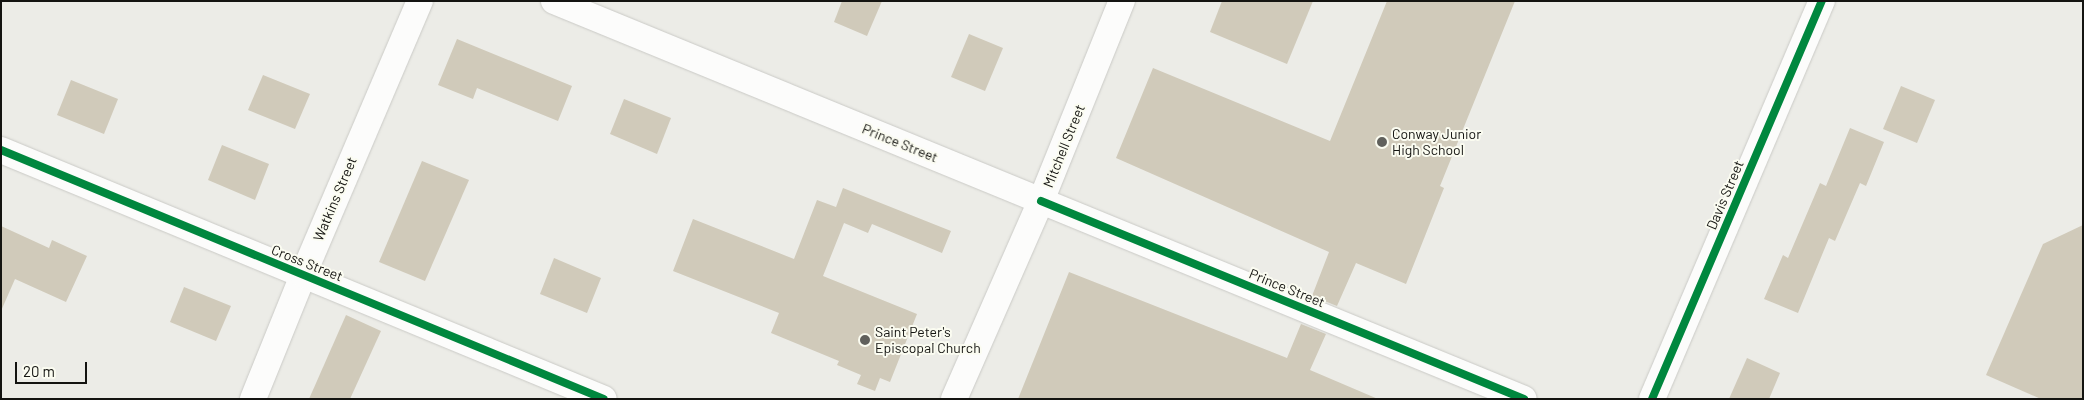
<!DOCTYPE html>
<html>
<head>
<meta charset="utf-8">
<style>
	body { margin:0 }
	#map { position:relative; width:2084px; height:400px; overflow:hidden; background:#ecece7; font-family:Barlow,sans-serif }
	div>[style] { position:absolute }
	.building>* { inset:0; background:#d0caba }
	.roads { filter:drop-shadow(0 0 1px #cacac6) drop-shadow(0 0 1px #cacac6) }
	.minor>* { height:26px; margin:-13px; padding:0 13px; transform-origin:13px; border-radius:13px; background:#fcfcfb }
	.cycleway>* { height:8px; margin:-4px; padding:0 4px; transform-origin:4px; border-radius:4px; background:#00873e }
	.dots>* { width:14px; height:14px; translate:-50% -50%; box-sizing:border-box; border:2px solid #fbfcf1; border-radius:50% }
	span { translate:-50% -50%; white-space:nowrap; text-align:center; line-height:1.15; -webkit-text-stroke:4px #fbfcf1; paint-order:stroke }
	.poi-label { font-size:14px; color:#141411 }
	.left { translate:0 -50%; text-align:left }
	.street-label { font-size:14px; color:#141411 }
	.frame { position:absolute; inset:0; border:2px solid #141411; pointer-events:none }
	.scale { position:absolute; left:15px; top:362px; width:72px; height:22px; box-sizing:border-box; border:2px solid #141411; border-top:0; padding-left:6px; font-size:15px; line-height:18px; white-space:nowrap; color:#141411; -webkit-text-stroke:4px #fbfcf1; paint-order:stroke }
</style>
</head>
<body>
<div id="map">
	<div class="building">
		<i style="clip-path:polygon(842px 1px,882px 1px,867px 36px,834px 22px)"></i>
		<i style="clip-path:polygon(1222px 1px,1313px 1px,1287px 64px,1210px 32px)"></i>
		<i style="clip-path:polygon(1387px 1px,1515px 1px,1440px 186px,1444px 188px,1406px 284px,1356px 263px,1337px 306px,1312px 296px,1329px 252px,1116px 158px,1153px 68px,1330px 141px)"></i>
		<i style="clip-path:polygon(969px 34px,1003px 48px,985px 91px,951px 77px)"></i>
		<i style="clip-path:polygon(457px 39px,572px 86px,558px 121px,477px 88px,473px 99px,438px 85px)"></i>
		<i style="clip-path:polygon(263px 75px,310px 94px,295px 129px,248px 110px)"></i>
		<i style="clip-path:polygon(71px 80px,118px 99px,104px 134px,57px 115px)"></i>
		<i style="clip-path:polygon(1901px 86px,1935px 100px,1917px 143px,1883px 129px)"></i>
		<i style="clip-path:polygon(624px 99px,671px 118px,657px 154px,610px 134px)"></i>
		<i style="clip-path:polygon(1850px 128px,1884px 142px,1866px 186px,1860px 183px,1835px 241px,1829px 238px,1798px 313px,1764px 299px,1783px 255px,1788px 258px,1820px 183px,1826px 186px)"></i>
		<i style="clip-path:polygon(222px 145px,269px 164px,255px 200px,208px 180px)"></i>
		<i style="clip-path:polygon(422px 161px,469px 180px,425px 281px,379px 262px)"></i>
		<i style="clip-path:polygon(843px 188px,951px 231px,942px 253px,872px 224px,868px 233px,844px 223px,823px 276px,917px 314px,890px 382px,880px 378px,875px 391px,857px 384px,861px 375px,837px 365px,839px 361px,771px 333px,779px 313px,673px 271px,693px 219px,794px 259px,817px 200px,836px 207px)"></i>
		<i style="clip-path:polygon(2083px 225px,2083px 399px,2041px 399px,1986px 375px,2043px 244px)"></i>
		<i style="clip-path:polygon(1px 226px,49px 248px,52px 240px,87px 256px,66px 302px,15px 279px,1px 311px)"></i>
		<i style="clip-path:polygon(554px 258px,601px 278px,587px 313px,540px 294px)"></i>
		<i style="clip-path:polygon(1069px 272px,1287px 358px,1301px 324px,1326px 334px,1310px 370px,1378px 399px,1018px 399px)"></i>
		<i style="clip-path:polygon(184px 287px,231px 306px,216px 341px,170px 322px)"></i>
		<i style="clip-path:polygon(346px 315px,381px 331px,350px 399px,309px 399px)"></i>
		<i style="clip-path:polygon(1747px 358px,1780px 373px,1769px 399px,1729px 399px)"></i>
	</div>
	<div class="roads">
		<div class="minor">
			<i style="left:554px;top:1px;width:1048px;rotate:22.31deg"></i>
			<i style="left:1px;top:150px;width:652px;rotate:22.44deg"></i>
			<i style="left:253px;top:399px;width:134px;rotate:-68deg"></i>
			<i style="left:303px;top:275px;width:298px;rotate:-66.9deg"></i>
			<i style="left:954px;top:399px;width:216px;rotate:-66.3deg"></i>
			<i style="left:1041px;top:201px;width:216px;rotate:-68deg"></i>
			<i style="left:1652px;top:399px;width:433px;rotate:-66.9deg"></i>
		</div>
	</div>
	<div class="cycleway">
		<i style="left:1px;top:150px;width:652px;rotate:22.44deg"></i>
		<i style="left:1041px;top:201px;width:522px;rotate:22.29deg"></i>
		<i style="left:1652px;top:399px;width:433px;rotate:-66.9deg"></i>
	</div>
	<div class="dots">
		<i style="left:1382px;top:142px;background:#60605c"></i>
		<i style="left:865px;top:340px;background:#60605c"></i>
	</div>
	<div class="poi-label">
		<span class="left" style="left:1392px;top:142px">Conway Junior<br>High School</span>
		<span class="left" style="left:875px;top:340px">Saint Peter's<br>Episcopal Church</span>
	</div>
	<div class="street-label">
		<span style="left:900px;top:143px;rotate:22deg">Prince Street</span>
		<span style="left:1064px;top:146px;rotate:-68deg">Mitchell Street</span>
		<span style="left:1725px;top:195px;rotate:-67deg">Davis Street</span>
		<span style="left:335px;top:199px;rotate:-67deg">Watkins Street</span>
		<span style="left:307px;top:263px;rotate:22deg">Cross Street</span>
		<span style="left:1287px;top:288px;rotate:22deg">Prince Street</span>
	</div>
	<div class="frame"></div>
	<div class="scale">20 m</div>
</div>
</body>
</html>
